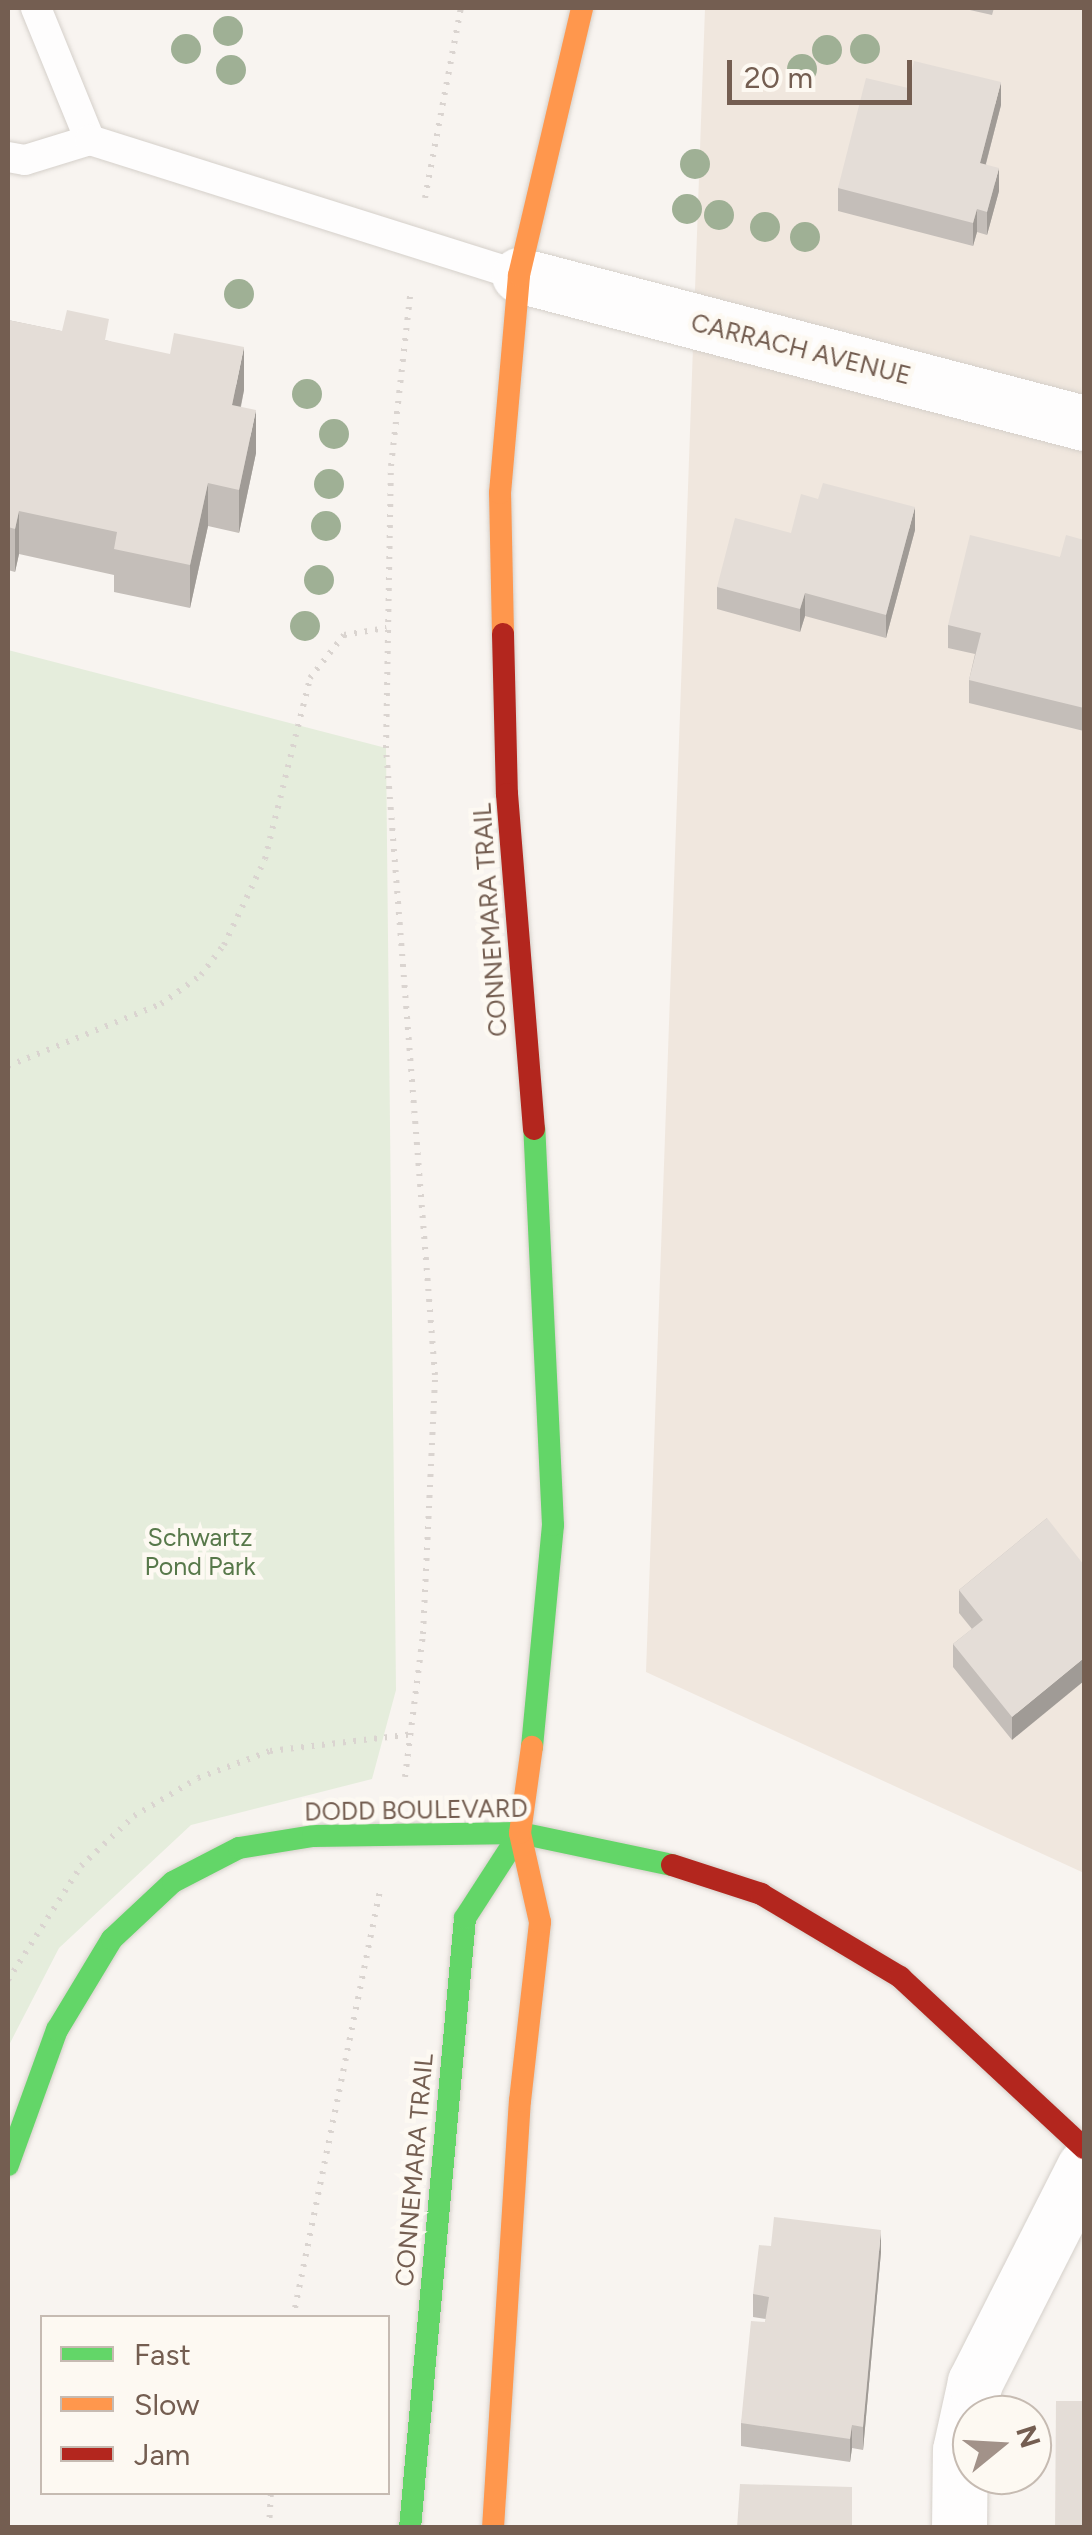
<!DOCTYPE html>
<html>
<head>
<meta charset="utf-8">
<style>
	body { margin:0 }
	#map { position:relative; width:1092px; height:2535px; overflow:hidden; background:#f8f4f0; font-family:Figtree,sans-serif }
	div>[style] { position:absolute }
	.residential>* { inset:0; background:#f0e7de }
	.green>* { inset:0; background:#e5eddc }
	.path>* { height:6px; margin-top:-3px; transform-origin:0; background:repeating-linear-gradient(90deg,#dad4d0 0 2.5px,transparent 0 10.5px) }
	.roads { filter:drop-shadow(0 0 2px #d5d0ca) drop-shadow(0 0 2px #d5d0ca) }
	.lane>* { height:30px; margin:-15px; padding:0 15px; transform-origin:15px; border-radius:15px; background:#fefdfd }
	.street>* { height:55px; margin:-27.5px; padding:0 27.5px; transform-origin:27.5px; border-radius:27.5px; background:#fefdfd }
	.fast>* { height:22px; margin:-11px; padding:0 11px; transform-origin:11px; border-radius:11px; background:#63d668 }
	.slow>* { height:22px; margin:-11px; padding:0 11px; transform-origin:11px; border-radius:11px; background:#ff974d }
	.jam>* { height:22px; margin:-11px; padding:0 11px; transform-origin:11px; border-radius:11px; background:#b3261e }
	.trees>* { width:30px; height:30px; margin:-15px; border-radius:50%; background:#9fb095 }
	.wall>* { inset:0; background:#c4beb9 }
	.shaded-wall>* { inset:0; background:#a09b96 }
	.building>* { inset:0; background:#e4ddd7 }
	span { translate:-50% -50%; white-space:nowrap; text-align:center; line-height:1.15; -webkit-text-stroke:9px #fdf9f2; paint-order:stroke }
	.street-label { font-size:25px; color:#745e51 }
	.park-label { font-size:25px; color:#57784a }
	.frame { position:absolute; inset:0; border:10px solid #745e51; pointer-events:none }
	.legend { position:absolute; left:40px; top:2315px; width:350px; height:180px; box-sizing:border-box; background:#fdf9f2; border:2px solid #c6bbb2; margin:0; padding:12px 18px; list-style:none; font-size:30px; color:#745e51 }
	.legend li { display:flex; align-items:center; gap:20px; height:50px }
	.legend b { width:50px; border:2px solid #c6bbb2 }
	.north { position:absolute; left:952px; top:2395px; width:100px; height:100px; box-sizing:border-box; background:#fdf9f2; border:2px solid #c6bbb2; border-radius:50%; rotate:72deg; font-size:28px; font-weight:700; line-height:40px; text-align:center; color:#745e51 }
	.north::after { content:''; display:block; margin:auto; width:35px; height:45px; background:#a29289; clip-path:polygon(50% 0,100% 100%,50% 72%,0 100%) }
	.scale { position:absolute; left:727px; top:60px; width:185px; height:45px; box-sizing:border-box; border:5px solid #745e51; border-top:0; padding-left:12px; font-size:30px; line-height:35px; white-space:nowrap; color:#745e51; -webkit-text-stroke:8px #fdf9f2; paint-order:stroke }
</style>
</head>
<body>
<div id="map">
	<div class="residential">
		<i style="clip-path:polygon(705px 8px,1084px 8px,1084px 1873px,646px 1672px)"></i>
	</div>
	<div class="green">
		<i style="clip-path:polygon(8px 650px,386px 748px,396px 1690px,372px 1779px,191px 1825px,59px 1948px,8px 2047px)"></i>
	</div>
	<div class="path">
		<i style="left:425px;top:198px;width:193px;rotate:-79.3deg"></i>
		<i style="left:8px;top:1066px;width:165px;rotate:-22.1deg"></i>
		<i style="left:161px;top:1004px;width:49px;rotate:-35.9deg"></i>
		<i style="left:201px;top:975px;width:38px;rotate:-53deg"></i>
		<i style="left:224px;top:945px;width:95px;rotate:-64.5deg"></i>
		<i style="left:265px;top:859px;width:187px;rotate:-76deg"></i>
		<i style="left:310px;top:678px;width:55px;rotate:-51.7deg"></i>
		<i style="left:344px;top:635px;width:43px;rotate:-9.5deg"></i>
		<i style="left:405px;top:1777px;width:144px;rotate:-82.8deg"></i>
		<i style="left:423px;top:1634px;width:259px;rotate:-87.3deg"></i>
		<i style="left:435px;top:1375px;width:629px;rotate:-94.47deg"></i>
		<i style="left:386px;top:748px;width:282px;rotate:-89deg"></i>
		<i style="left:391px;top:466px;width:178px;rotate:-83.6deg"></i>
		<i style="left:8px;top:1980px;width:135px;rotate:-57.4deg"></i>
		<i style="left:81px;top:1866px;width:73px;rotate:-43.3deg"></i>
		<i style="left:134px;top:1816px;width:74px;rotate:-30.7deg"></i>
		<i style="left:198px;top:1778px;width:77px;rotate:-20.6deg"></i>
		<i style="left:270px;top:1751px;width:145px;rotate:-6.7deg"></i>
		<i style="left:293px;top:2318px;width:435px;rotate:-78.5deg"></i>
		<i style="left:269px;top:2528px;width:36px;rotate:-87deg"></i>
	</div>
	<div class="roads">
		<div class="lane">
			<i style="left:36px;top:8px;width:143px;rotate:67.8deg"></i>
			<i style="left:8px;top:157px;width:17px;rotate:10deg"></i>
			<i style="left:25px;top:160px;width:68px;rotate:-17.1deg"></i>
			<i style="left:90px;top:140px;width:450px;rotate:17.5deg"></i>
		</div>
		<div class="street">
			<i style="left:519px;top:275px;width:584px;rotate:14.68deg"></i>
			<i style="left:959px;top:2528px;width:78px;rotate:-89.3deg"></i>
			<i style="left:960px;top:2450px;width:70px;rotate:-77.6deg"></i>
			<i style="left:975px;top:2382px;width:241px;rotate:-63.1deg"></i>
		</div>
		<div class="fast">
			<i style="left:532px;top:1747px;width:223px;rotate:-84.6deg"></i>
			<i style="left:553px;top:1525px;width:396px;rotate:-92.7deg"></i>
			<i style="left:8px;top:2165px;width:144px;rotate:-70.1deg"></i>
			<i style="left:57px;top:2030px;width:106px;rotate:-58.9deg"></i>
			<i style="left:112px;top:1939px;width:83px;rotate:-43.1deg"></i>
			<i style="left:173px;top:1882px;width:74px;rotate:-27.3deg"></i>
			<i style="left:239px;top:1848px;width:75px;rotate:-9.2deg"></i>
			<i style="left:313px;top:1836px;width:207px;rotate:-0.8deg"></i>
			<i style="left:520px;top:1833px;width:155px;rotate:11.9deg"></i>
			<i style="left:410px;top:2528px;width:612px;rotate:-84.85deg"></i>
			<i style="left:465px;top:1918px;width:101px;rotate:-57.1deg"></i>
		</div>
		<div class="slow">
			<i style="left:503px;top:634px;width:141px;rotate:-91.2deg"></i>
			<i style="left:500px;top:493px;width:219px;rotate:-85deg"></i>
			<i style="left:519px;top:275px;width:274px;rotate:-76.7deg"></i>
			<i style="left:493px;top:2528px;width:428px;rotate:-86.4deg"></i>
			<i style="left:520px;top:2101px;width:180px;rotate:-83.6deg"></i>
			<i style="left:540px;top:1922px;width:91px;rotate:-102.7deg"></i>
			<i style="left:520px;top:1833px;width:87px;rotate:-82.1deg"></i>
		</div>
		<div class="jam">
			<i style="left:503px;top:634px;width:160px;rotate:88.6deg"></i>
			<i style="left:507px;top:794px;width:336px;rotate:85.4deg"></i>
			<i style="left:672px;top:1865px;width:94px;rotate:18deg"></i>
			<i style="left:761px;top:1894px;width:162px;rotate:30.8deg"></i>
			<i style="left:900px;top:1977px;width:251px;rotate:42.9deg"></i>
		</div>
	</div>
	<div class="trees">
		<i style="left:228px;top:31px"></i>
		<i style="left:186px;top:49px"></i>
		<i style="left:865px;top:49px"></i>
		<i style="left:827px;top:50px"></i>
		<i style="left:802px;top:69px"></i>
		<i style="left:231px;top:70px"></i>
		<i style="left:695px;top:164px"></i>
		<i style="left:687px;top:209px"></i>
		<i style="left:719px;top:215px"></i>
		<i style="left:765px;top:227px"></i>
		<i style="left:805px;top:237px"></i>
		<i style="left:239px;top:294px"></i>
		<i style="left:307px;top:394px"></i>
		<i style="left:334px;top:434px"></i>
		<i style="left:329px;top:484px"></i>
		<i style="left:326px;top:526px"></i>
		<i style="left:319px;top:580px"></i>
		<i style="left:305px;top:626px"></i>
	</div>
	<div class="wall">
		<i style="clip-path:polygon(961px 8px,994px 8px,992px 15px)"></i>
		<i style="clip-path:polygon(908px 88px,1001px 105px,986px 164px,999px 191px,987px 235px,977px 232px,973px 246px,838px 211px,838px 188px)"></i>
		<i style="clip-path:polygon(8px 320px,109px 341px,244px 390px,241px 407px,256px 453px,239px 533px,208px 526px,190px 608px,114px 592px,114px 575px,19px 554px,15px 572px,8px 570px)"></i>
		<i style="clip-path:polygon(915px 530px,886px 638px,805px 616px,800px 632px,717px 609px,717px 587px,791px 533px)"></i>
		<i style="clip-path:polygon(1084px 540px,1084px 731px,969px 703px,969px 680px,975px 654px,948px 648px,948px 625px,1060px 557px)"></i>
		<i style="clip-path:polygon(1047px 1518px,1012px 1740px,953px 1667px,953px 1644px,972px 1629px,959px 1613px,959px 1590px)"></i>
		<i style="clip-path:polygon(881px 2252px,863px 2450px,852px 2448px,850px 2462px,741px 2446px,741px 2423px,766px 2319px,753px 2317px,753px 2294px)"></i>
	</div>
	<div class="shaded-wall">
		<i style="clip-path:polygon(1001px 82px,1001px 105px,980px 186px,980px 163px)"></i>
		<i style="clip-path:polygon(999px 168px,999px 191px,987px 235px,987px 212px)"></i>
		<i style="clip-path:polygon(977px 209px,977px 232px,973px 246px,973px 223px)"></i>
		<i style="clip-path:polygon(244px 347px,244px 390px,232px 447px,232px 405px)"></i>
		<i style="clip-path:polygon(256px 410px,256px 453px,239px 533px,239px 490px)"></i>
		<i style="clip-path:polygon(208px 483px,208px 526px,190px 608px,190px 565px)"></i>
		<i style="clip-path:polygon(915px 507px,915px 530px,886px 638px,886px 615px)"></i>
		<i style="clip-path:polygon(19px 511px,19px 554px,15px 572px,15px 529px)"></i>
		<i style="clip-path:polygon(805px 593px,805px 616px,800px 632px,800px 609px)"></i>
		<i style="clip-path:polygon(1084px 1658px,1084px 1681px,1012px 1740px,1012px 1717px)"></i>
		<i style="clip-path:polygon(881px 2230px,881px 2252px,863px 2450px,863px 2427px)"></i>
		<i style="clip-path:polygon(852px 2425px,852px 2448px,850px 2462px,850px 2439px)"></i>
	</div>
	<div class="building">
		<i style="clip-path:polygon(914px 61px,1001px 82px,980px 163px,999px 168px,987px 212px,977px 209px,973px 223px,838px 188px,866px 78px,908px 88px)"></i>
		<i style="clip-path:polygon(67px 310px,109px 319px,105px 340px,170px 354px,174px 333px,244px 347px,232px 405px,256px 410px,239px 490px,208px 483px,190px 565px,114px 549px,117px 532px,19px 511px,15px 529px,8px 527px,8px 320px,62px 331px)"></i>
		<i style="clip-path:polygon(823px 483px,915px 507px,886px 615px,805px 593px,800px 609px,717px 587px,735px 518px,791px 533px,801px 494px,818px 499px)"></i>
		<i style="clip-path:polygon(970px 535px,1060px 557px,1066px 535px,1084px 540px,1084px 708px,969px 680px,981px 633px,948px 625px)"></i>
		<i style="clip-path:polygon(1047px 1518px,1084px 1565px,1084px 1658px,1012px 1717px,953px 1644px,983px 1620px,959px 1590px)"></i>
		<i style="clip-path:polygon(774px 2217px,881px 2230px,863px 2427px,852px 2425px,850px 2439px,741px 2423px,751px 2321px,765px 2322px,769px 2297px,753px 2294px,759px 2245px,771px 2246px)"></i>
		<i style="clip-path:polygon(1056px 2401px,1084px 2401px,1084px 2528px,1055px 2528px)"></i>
		<i style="clip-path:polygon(740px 2484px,852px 2487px,852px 2528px,737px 2528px)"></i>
	</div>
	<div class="street-label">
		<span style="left:801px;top:349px;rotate:14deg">CARRACH AVENUE</span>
		<span style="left:490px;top:920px;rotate:-94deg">CONNEMARA TRAIL</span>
		<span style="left:416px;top:1810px;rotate:-1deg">DODD BOULEVARD</span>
		<span style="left:414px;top:2170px;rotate:-85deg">CONNEMARA TRAIL</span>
	</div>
	<div class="park-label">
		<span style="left:200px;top:1552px">Schwartz<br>Pond Park</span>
	</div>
	<div class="frame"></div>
	<ul class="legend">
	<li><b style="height:12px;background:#63d668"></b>Fast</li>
	<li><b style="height:12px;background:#ff974d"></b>Slow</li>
	<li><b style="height:12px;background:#b3261e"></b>Jam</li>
	</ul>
	<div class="north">N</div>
	<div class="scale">20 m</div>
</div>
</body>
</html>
